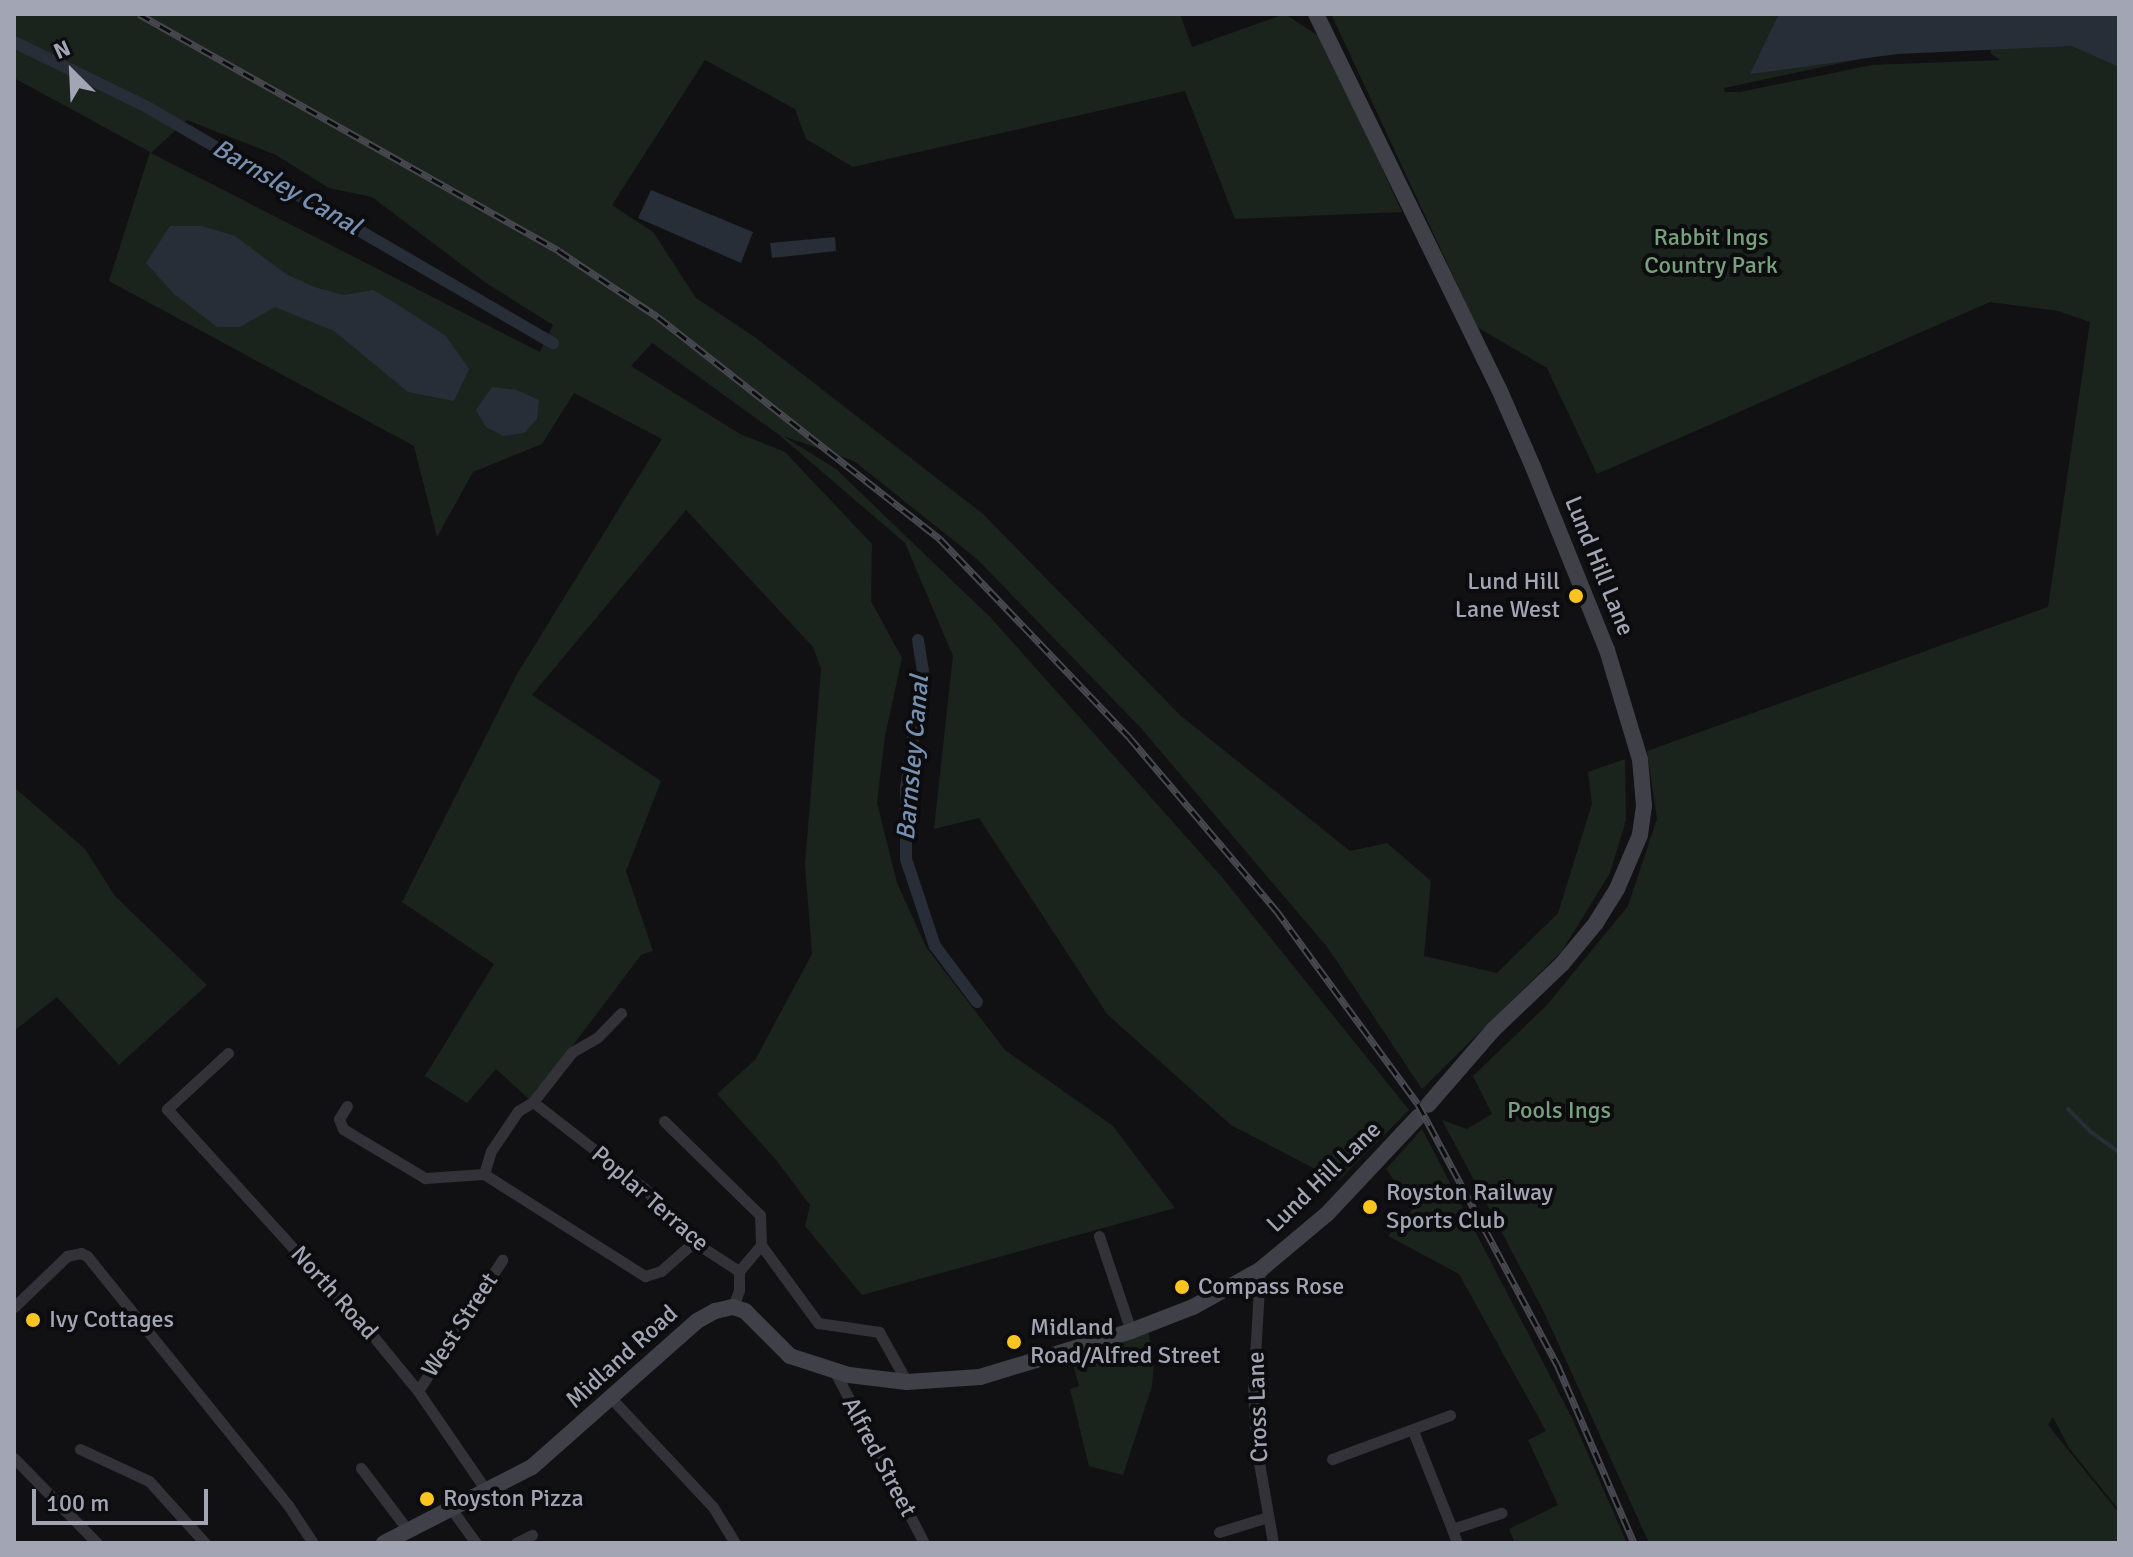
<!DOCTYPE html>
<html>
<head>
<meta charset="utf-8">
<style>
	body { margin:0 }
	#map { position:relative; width:2133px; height:1557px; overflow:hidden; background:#111113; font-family:Signika,sans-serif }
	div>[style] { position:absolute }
	.green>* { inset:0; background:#1b231d }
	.water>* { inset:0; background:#272e37 }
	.stream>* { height:4px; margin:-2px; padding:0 2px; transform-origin:2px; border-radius:2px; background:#272e37 }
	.canal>* { height:12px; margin:-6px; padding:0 6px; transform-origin:6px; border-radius:6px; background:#272e37 }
	.street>* { height:11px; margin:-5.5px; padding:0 5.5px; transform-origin:5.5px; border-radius:5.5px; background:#323238 }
	.secondary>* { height:16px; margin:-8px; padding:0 8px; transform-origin:8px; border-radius:8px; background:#404148 }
	.rail>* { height:7px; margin-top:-3.5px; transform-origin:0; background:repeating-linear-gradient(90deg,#0c0c0e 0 12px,#47484f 0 24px); box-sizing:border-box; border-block:2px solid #47484f }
	.dots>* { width:22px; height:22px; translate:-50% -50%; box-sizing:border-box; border:4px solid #0c0c0e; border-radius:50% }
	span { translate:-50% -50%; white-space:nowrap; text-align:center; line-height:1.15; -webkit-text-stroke:8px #0c0c0e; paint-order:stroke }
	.park-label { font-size:24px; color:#77a07d }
	.street-label { font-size:24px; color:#a1a5b4 }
	.poi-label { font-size:24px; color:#a1a5b4 }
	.right { translate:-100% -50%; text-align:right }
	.left { translate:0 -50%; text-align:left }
	.water-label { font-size:26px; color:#7690b2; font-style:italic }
	.frame { position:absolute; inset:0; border:16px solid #a1a5b4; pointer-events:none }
	.north { position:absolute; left:32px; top:32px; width:80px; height:80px; -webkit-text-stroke:6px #0c0c0e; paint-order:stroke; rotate:336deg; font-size:22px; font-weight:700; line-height:32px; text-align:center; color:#a1a5b4 }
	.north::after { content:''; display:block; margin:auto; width:28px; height:36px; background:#a1a5b4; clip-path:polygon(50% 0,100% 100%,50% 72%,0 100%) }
	.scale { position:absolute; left:32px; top:1489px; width:176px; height:36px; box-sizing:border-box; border:4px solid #a1a5b4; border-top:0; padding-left:10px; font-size:24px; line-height:28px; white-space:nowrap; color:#a1a5b4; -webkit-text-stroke:6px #0c0c0e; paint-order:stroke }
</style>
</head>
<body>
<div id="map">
	<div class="green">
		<i style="clip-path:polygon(evenodd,14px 14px,1180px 14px,1192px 47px,1285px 14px,1323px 39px,1402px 212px,1235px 219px,1185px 91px,853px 167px,806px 139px,795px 109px,705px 60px,612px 205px,653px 232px,696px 298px,756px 338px,983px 514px,1181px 716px,1350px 851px,1387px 843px,1431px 881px,1424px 956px,1497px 973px,1558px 913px,1592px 804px,1588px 772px,1625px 759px,1626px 820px,1610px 873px,1562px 951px,1422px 1089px,1328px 948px,1140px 727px,977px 559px,854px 461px,783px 436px,836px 469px,991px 618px,1221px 876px,1409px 1110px,1338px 1181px,1231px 1125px,1107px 1014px,979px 818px,934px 829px,953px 656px,905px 543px,778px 434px,652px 343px,631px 366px,740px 434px,785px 452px,872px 544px,871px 601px,902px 658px,885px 736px,877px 803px,897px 883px,926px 947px,1005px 1050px,1113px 1126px,1175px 1208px,862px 1295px,805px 1226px,810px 1205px,776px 1160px,717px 1094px,755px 1060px,812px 954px,805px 864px,821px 669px,813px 647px,686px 510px,532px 695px,661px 781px,626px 871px,653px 951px,641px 955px,531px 1101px,496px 1069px,467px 1103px,425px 1076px,494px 964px,402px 902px,517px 674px,662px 439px,574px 393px,542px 444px,473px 472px,437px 537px,414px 446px,109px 281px,150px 152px,14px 78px,14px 14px,187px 120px,276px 155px,329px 188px,372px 197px,486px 283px,553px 325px,540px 352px,151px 153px,187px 120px)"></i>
		<i style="clip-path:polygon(evenodd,1331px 14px,2119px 14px,2119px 1510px,2069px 1448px,2053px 1417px,2048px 1425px,2119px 1513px,2119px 1543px,1649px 1543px,1543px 1310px,1442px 1120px,1467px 1129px,1492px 1114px,1473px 1076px,1547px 1005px,1628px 906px,1657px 819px,1647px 751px,2048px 607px,2090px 322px,2058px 311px,1990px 302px,1597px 474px,1547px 368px,1477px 327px,1331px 14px,1990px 45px,1991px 54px,2000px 60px,1872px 65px,1740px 92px,1725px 92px,1724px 88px,1874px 56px,1990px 45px)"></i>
		<i style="clip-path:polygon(14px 787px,85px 849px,115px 896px,207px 985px,119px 1065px,57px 997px,14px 1031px)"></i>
		<i style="clip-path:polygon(1422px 1129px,1573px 1420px,1627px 1543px,1515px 1543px,1509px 1529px,1558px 1505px,1528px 1440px,1546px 1431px,1459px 1274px,1388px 1236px,1414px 1208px,1386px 1169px)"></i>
		<i style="clip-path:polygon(1147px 1325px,1154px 1362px,1152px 1386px,1123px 1475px,1089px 1466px,1070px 1389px,1079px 1386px,1069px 1350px)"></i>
	</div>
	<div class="water">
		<i style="clip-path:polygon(1779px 14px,2119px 14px,2119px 67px,2072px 46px,1897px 54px,1750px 74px)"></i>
		<i style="clip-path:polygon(651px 190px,753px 232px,741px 263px,638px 218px)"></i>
		<i style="clip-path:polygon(170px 226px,202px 226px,235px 236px,286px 274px,314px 287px,344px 295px,373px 290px,397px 304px,446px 336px,469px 369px,454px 401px,408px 392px,334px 331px,275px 307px,240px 327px,217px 327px,174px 294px,146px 263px)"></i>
		<i style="clip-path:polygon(835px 237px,836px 251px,772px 258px,770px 243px)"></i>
		<i style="clip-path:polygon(492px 387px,517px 390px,539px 400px,537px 419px,524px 433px,503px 436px,486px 427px,476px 410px)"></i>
	</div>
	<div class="stream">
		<i style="left:2068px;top:1109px;width:33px;rotate:45deg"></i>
		<i style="left:2091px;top:1132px;width:34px;rotate:36deg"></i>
	</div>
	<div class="canal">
		<i style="left:14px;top:42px;width:148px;rotate:26deg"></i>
		<i style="left:147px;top:107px;width:470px;rotate:30.2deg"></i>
		<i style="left:918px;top:640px;width:30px;rotate:81deg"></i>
		<i style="left:923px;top:670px;width:119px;rotate:98.2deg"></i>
		<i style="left:906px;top:788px;width:71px;rotate:90deg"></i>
		<i style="left:906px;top:859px;width:92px;rotate:71.6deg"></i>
		<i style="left:935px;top:946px;width:70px;rotate:53.1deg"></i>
	</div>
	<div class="street">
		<i style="left:621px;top:1013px;width:33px;rotate:134deg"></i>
		<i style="left:598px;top:1037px;width:30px;rotate:150deg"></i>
		<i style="left:572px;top:1052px;width:63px;rotate:128deg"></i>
		<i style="left:533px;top:1102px;width:17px;rotate:149deg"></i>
		<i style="left:518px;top:1111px;width:48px;rotate:124deg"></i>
		<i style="left:491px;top:1151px;width:24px;rotate:107deg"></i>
		<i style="left:484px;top:1174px;width:191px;rotate:32.4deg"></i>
		<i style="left:645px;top:1276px;width:17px;rotate:-17deg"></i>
		<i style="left:661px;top:1271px;width:44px;rotate:-41.3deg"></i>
		<i style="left:228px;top:1053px;width:83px;rotate:137.4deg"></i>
		<i style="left:167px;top:1109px;width:307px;rotate:47.8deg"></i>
		<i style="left:373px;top:1336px;width:71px;rotate:50.7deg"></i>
		<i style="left:418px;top:1391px;width:119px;rotate:55.6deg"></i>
		<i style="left:533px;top:1102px;width:140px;rotate:37.8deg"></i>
		<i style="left:644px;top:1188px;width:74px;rotate:47.2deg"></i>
		<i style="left:694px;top:1242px;width:54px;rotate:32.8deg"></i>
		<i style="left:739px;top:1271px;width:19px;rotate:90deg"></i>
		<i style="left:739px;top:1290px;width:18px;rotate:109deg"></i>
		<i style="left:347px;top:1106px;width:15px;rotate:122deg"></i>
		<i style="left:339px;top:1119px;width:11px;rotate:68deg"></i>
		<i style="left:343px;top:1129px;width:96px;rotate:30.9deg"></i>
		<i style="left:425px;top:1178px;width:59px;rotate:-3.9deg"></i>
		<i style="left:664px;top:1121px;width:134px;rotate:44.4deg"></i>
		<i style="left:760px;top:1215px;width:30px;rotate:88deg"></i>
		<i style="left:761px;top:1245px;width:34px;rotate:130deg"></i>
		<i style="left:1099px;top:1236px;width:100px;rotate:71.4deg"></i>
		<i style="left:761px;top:1245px;width:97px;rotate:53.8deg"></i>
		<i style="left:818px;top:1323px;width:62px;rotate:8.4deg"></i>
		<i style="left:879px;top:1332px;width:57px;rotate:60.8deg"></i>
		<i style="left:1260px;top:1270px;width:121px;rotate:93.3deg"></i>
		<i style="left:1253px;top:1391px;width:60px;rotate:86.2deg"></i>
		<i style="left:1257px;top:1451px;width:93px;rotate:80.1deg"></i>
		<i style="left:14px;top:1307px;width:74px;rotate:-43.9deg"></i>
		<i style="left:67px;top:1256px;width:14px;rotate:-12deg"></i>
		<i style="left:81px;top:1253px;width:7px;rotate:27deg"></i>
		<i style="left:87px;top:1256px;width:320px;rotate:51.1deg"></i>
		<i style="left:288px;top:1505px;width:45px;rotate:56.7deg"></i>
		<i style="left:834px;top:1370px;width:195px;rotate:62.5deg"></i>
		<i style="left:418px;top:1391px;width:156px;rotate:-57.3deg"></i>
		<i style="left:611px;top:1398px;width:149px;rotate:46.9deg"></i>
		<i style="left:713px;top:1507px;width:42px;rotate:58.6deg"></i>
		<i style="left:1413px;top:1431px;width:105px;rotate:68.3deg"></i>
		<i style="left:80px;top:1449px;width:76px;rotate:24.9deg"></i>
		<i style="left:149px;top:1481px;width:84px;rotate:47.9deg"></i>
		<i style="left:14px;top:1458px;width:119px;rotate:45.7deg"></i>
		<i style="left:1332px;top:1459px;width:126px;rotate:-20.4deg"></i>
		<i style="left:361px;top:1468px;width:76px;rotate:53deg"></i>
		<i style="left:450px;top:1507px;width:44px;rotate:54.2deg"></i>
		<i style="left:1219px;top:1532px;width:51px;rotate:-17deg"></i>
		<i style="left:516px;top:1543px;width:18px;rotate:-27deg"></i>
		<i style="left:1457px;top:1543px;width:15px;rotate:-110deg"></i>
		<i style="left:1452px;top:1529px;width:52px;rotate:-18.1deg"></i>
	</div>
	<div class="secondary">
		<i style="left:1316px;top:14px;width:417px;rotate:64deg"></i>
		<i style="left:1499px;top:389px;width:85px;rotate:66.4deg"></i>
		<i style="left:1533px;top:467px;width:197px;rotate:68deg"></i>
		<i style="left:1607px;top:650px;width:114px;rotate:73.2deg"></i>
		<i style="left:1640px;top:759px;width:47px;rotate:85.1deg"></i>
		<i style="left:1644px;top:806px;width:29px;rotate:98deg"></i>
		<i style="left:1640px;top:835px;width:59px;rotate:113.1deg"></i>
		<i style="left:1617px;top:889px;width:40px;rotate:122deg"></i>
		<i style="left:1596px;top:923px;width:53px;rotate:129.7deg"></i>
		<i style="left:1562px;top:964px;width:95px;rotate:136.3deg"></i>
		<i style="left:1493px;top:1030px;width:99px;rotate:130.9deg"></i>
		<i style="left:384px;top:1543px;width:166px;rotate:-27.2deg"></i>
		<i style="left:532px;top:1467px;width:220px;rotate:-41.5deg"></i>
		<i style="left:697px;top:1321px;width:21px;rotate:-29deg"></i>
		<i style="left:715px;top:1311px;width:18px;rotate:-13deg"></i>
		<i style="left:733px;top:1307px;width:13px;rotate:18deg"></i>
		<i style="left:745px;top:1311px;width:64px;rotate:45deg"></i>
		<i style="left:790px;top:1356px;width:62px;rotate:17.9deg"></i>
		<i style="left:849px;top:1375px;width:58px;rotate:6.9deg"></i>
		<i style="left:907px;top:1382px;width:73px;rotate:-3.9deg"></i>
		<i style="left:980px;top:1377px;width:158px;rotate:-16.9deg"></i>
		<i style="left:1131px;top:1331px;width:66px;rotate:-21.2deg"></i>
		<i style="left:1193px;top:1307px;width:77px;rotate:-28.9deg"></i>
		<i style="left:1260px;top:1270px;width:87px;rotate:-39.9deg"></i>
		<i style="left:1327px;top:1214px;width:134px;rotate:-46.8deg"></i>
	</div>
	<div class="rail">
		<i style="left:139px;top:14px;width:482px;rotate:29.4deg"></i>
		<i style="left:559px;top:251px;width:119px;rotate:33.7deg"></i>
		<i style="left:658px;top:317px;width:359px;rotate:38.2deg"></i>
		<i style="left:940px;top:539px;width:275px;rotate:46.3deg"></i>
		<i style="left:1130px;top:738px;width:226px;rotate:49.7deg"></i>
		<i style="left:1276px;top:910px;width:240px;rotate:53.8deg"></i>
		<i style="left:1418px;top:1104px;width:295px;rotate:61.9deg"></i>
		<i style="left:1557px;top:1364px;width:195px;rotate:66.7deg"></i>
	</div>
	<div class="dots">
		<i style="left:1576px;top:596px;background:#fbc521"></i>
		<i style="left:1370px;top:1207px;background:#fbc521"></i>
		<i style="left:1182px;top:1287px;background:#fbc521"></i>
		<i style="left:33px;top:1320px;background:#fbc521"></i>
		<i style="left:1014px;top:1342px;background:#fbc521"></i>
		<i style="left:427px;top:1499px;background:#fbc521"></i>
	</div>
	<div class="park-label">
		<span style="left:1711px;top:252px">Rabbit Ings<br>Country Park</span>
		<span style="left:1559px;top:1111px">Pools Ings</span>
	</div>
	<div class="street-label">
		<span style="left:1599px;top:566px;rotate:68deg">Lund Hill Lane</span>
		<span style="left:1324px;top:1177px;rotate:-44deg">Lund Hill Lane</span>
		<span style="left:650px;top:1199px;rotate:41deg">Poplar Terrace</span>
		<span style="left:334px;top:1293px;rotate:48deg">North Road</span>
		<span style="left:460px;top:1325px;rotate:-57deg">West Street</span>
		<span style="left:622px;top:1357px;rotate:-42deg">Midland Road</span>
		<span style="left:1258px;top:1407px;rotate:-92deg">Cross Lane</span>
		<span style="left:879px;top:1457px;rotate:62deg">Alfred Street</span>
	</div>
	<div class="poi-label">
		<span class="right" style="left:1560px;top:596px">Lund Hill<br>Lane West</span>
		<span class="left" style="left:1386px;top:1207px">Royston Railway<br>Sports Club</span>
		<span class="left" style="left:1198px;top:1287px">Compass Rose</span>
		<span class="left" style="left:49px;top:1320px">Ivy Cottages</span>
		<span class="left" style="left:1030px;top:1342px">Midland<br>Road/Alfred Street</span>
		<span class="left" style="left:443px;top:1499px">Royston Pizza</span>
	</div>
	<div class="water-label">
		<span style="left:286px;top:188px;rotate:30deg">Barnsley Canal</span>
		<span style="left:914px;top:758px;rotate:-85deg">Barnsley Canal</span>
	</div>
	<div class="frame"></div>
	<div class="north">N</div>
	<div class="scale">100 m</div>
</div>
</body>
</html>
